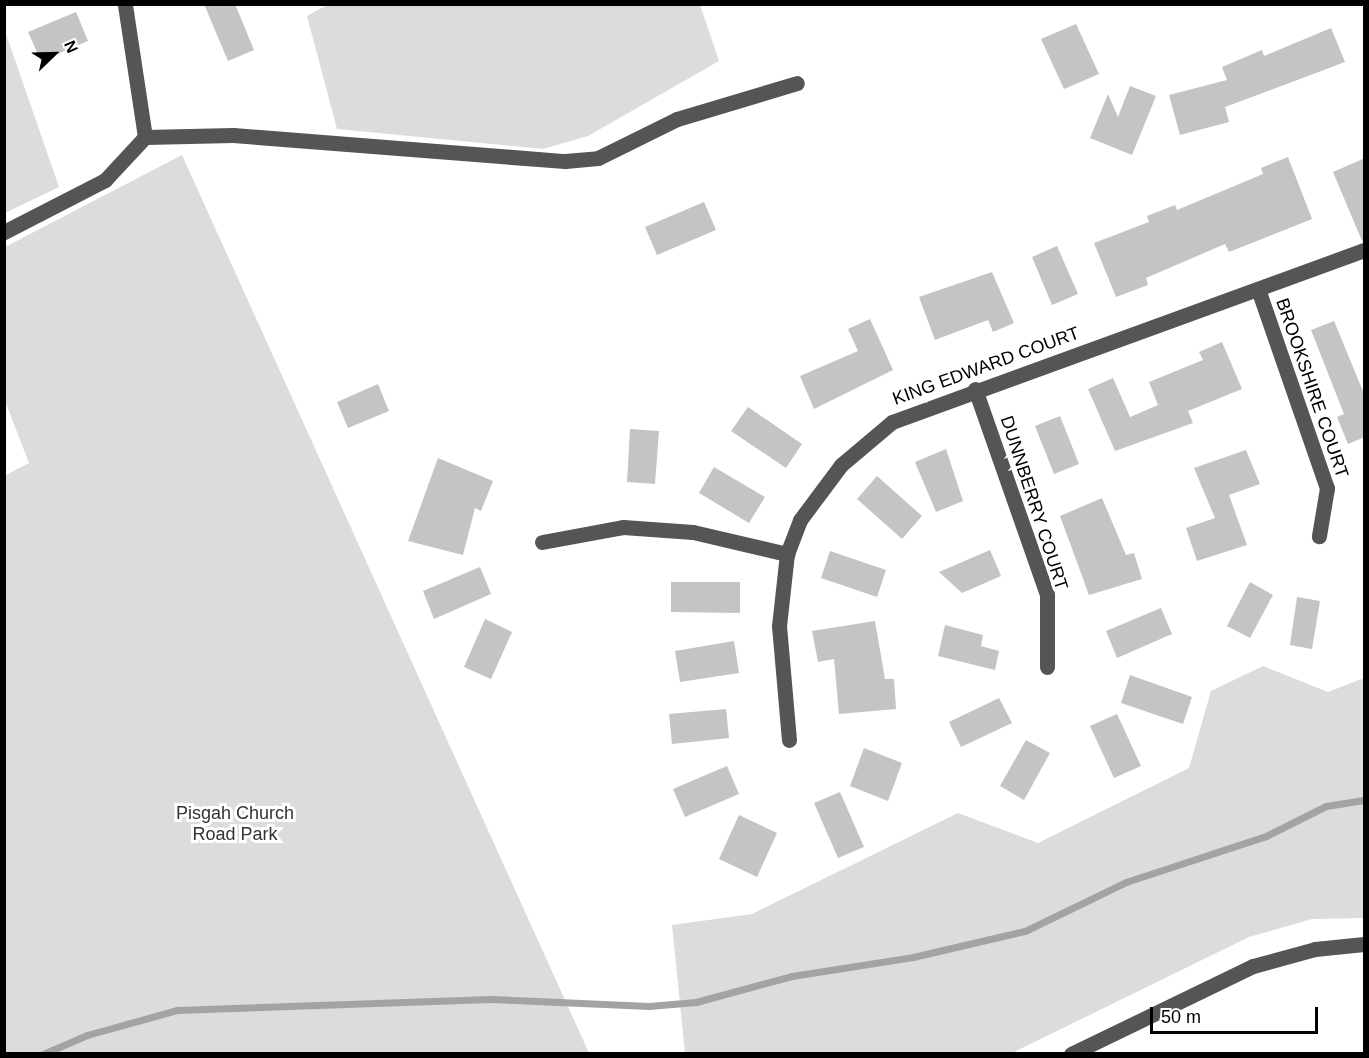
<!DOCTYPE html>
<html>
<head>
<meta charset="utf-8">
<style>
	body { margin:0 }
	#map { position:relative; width:1369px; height:1058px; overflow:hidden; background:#fff; font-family:Arial,sans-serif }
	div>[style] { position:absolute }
	.green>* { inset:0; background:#dcdcdc }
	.stream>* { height:7px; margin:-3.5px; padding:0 3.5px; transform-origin:3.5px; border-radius:3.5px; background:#a3a3a3 }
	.building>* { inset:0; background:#c4c4c4 }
	.minor>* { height:15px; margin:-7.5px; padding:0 7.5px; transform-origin:7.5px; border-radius:7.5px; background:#555 }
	span { translate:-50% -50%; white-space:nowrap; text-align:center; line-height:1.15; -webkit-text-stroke:6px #fff; paint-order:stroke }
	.street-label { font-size:18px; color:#000 }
	.park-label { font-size:18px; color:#333 }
	.frame { position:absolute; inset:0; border:6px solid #000; pointer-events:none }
	.north { position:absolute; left:24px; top:24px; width:60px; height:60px; -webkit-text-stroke:4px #fff; paint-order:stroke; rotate:67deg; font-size:16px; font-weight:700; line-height:24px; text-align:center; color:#000 }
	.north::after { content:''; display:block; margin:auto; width:21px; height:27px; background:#000; clip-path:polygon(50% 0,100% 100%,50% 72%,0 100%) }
	.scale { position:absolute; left:1150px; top:1007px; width:168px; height:27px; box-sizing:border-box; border:3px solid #000; border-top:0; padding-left:8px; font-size:18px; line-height:21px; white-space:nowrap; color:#000; -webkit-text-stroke:4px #fff; paint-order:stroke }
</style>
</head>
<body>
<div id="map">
	<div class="green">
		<i style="clip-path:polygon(327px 5px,700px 5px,719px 61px,588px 136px,543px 149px,337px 129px,307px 16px)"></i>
		<i style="clip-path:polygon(5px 31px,59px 187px,5px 213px,4px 213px)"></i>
		<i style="clip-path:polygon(182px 155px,589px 1053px,5px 1053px,4px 476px,29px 463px,5px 401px,5px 247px)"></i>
		<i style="clip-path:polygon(1263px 666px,1328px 692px,1364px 678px,1364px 918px,1312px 919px,1249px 937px,1012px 1053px,685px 1053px,672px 925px,752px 914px,958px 813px,1038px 843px,1189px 768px,1211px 691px)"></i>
	</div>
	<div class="stream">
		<i style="left:43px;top:1054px;width:48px;rotate:-23.4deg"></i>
		<i style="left:87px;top:1035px;width:93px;rotate:-15.5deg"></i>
		<i style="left:177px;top:1010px;width:314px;rotate:-2deg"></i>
		<i style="left:491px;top:999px;width:158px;rotate:2.5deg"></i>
		<i style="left:649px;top:1006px;width:47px;rotate:-4.9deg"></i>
		<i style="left:696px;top:1002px;width:99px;rotate:-15.2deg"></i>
		<i style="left:792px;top:976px;width:122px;rotate:-8.9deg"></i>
		<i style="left:913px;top:957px;width:115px;rotate:-13.1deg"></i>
		<i style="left:1025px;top:931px;width:112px;rotate:-25.9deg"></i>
		<i style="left:1126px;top:882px;width:147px;rotate:-18.2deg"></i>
		<i style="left:1266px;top:836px;width:67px;rotate:-26.6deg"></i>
		<i style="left:1326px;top:806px;width:38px;rotate:-9deg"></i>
	</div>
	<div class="building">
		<i style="clip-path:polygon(204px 4px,235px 4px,254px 50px,228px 61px)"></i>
		<i style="clip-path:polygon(76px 12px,88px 41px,41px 61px,28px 32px)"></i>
		<i style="clip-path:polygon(1076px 24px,1099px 74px,1064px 89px,1041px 39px)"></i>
		<i style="clip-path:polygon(1331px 28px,1345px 62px,1225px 107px,1229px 122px,1180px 135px,1169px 95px,1227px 80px,1222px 67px,1262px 50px,1264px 56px)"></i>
		<i style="clip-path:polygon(1130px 86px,1156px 96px,1132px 155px,1090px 138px,1108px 94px,1118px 117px)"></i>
		<i style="clip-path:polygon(1288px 157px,1312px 219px,1229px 252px,1225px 244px,1146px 278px,1148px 285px,1116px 297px,1094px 243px,1149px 222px,1147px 216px,1175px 205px,1177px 210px,1263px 174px,1261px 168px)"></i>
		<i style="clip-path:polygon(1365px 158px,1365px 240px,1362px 241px,1333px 172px)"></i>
		<i style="clip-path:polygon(704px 202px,716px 230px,657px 255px,645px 227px)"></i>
		<i style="clip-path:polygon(1057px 246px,1078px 294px,1052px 305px,1032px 257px)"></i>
		<i style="clip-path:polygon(992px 272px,1014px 323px,993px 332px,988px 320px,935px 340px,919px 297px)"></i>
		<i style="clip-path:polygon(870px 319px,893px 370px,814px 409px,800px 376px,858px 351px,848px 329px)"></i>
		<i style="clip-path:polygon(1334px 321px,1365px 396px,1365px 437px,1348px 444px,1337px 417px,1344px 414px,1311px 330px)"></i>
		<i style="clip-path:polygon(1222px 342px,1242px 389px,1188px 411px,1193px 423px,1115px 451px,1088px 389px,1113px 378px,1130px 417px,1158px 405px,1149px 382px,1203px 360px,1199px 352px)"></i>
		<i style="clip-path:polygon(378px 384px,389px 411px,348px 428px,337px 402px)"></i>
		<i style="clip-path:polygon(748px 407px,802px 444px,786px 468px,731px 431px)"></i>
		<i style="clip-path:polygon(1060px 416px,1079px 464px,1054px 474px,1035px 426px)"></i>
		<i style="clip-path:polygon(630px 429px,659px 431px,655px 484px,627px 482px)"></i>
		<i style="clip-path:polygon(946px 449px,963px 501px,936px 512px,915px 462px)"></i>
		<i style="clip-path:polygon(1246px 450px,1260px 484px,1229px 495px,1247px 545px,1197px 561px,1186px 528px,1215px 518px,1194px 468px)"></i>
		<i style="clip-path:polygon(438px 458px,493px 481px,481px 511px,475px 508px,463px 555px,408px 541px)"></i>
		<i style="clip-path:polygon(714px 467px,765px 497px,749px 523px,699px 493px)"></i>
		<i style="clip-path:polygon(877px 476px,922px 516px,902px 539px,857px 499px)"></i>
		<i style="clip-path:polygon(1102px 498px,1126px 555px,1134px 553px,1142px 579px,1089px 595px,1060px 516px)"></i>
		<i style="clip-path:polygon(990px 550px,1001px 576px,962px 593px,939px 572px)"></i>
		<i style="clip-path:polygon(830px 551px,886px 570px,877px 597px,821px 578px)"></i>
		<i style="clip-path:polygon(480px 567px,491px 594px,434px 619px,423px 591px)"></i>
		<i style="clip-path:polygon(671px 582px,740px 582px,740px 613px,671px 612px)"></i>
		<i style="clip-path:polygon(1250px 582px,1273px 595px,1250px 638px,1227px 626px)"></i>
		<i style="clip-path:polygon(1297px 597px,1320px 601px,1312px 649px,1290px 645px)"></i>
		<i style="clip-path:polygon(1161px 608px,1172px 634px,1117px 658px,1106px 631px)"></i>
		<i style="clip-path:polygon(485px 619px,512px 632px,491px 679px,464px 667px)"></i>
		<i style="clip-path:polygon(875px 621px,885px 679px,894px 679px,896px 709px,839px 714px,834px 659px,818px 662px,812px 631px)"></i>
		<i style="clip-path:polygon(945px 625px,983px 635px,981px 646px,999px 651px,995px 670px,938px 656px)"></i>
		<i style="clip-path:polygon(734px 641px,739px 673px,680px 682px,675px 651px)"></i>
		<i style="clip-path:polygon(1130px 675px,1192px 697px,1183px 724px,1121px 703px)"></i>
		<i style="clip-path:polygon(999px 698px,1012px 723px,961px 747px,949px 722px)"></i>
		<i style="clip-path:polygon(726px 709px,729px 738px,672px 744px,669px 714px)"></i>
		<i style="clip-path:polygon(1117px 714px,1141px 766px,1114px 778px,1090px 726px)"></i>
		<i style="clip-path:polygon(1026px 740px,1050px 753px,1024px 800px,1000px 786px)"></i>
		<i style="clip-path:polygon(864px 748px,902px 763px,888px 801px,850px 786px)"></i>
		<i style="clip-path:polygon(727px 766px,739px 794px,685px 817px,673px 789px)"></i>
		<i style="clip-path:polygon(840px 792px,864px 847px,838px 858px,814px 803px)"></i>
		<i style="clip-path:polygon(739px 815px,777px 833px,757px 877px,719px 859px)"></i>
	</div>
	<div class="minor">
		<i style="left:145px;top:137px;width:88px;rotate:-1.3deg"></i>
		<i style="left:233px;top:135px;width:333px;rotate:4.5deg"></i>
		<i style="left:565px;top:161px;width:33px;rotate:-5deg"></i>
		<i style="left:598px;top:158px;width:88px;rotate:-26.3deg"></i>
		<i style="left:677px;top:119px;width:125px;rotate:-16.7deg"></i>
		<i style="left:4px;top:232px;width:114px;rotate:-27.2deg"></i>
		<i style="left:105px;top:180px;width:59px;rotate:-47.1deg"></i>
		<i style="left:145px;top:137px;width:134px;rotate:-98.6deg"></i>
		<i style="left:1258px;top:289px;width:211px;rotate:70.9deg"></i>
		<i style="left:1327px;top:488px;width:49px;rotate:99.5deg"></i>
		<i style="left:975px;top:389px;width:218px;rotate:70.7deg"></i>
		<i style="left:1047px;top:595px;width:72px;rotate:90deg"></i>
		<i style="left:542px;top:542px;width:82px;rotate:-10.5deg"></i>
		<i style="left:623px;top:527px;width:70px;rotate:4.1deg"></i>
		<i style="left:693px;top:532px;width:97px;rotate:13.2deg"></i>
		<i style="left:789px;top:740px;width:114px;rotate:-95deg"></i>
		<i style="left:779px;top:626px;width:72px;rotate:-83.7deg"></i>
		<i style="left:787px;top:554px;width:36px;rotate:-69deg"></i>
		<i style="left:800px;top:520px;width:69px;rotate:-53.3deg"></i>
		<i style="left:841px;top:465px;width:67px;rotate:-40.1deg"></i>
		<i style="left:892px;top:422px;width:502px;rotate:-20.02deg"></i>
		<i style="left:1071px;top:1054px;width:202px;rotate:-25.8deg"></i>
		<i style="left:1253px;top:966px;width:64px;rotate:-15.3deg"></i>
		<i style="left:1315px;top:949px;width:49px;rotate:-5.8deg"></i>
	</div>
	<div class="street-label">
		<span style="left:986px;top:366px;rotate:-20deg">KING EDWARD COURT</span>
		<span style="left:1312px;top:388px;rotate:71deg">BROOKSHIRE COURT</span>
		<span style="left:1034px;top:503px;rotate:72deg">DUNNBERRY COURT</span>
	</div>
	<div class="park-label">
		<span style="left:235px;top:824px">Pisgah Church<br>Road Park</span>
	</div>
	<div class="frame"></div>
	<div class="north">N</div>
	<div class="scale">50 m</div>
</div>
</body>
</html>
